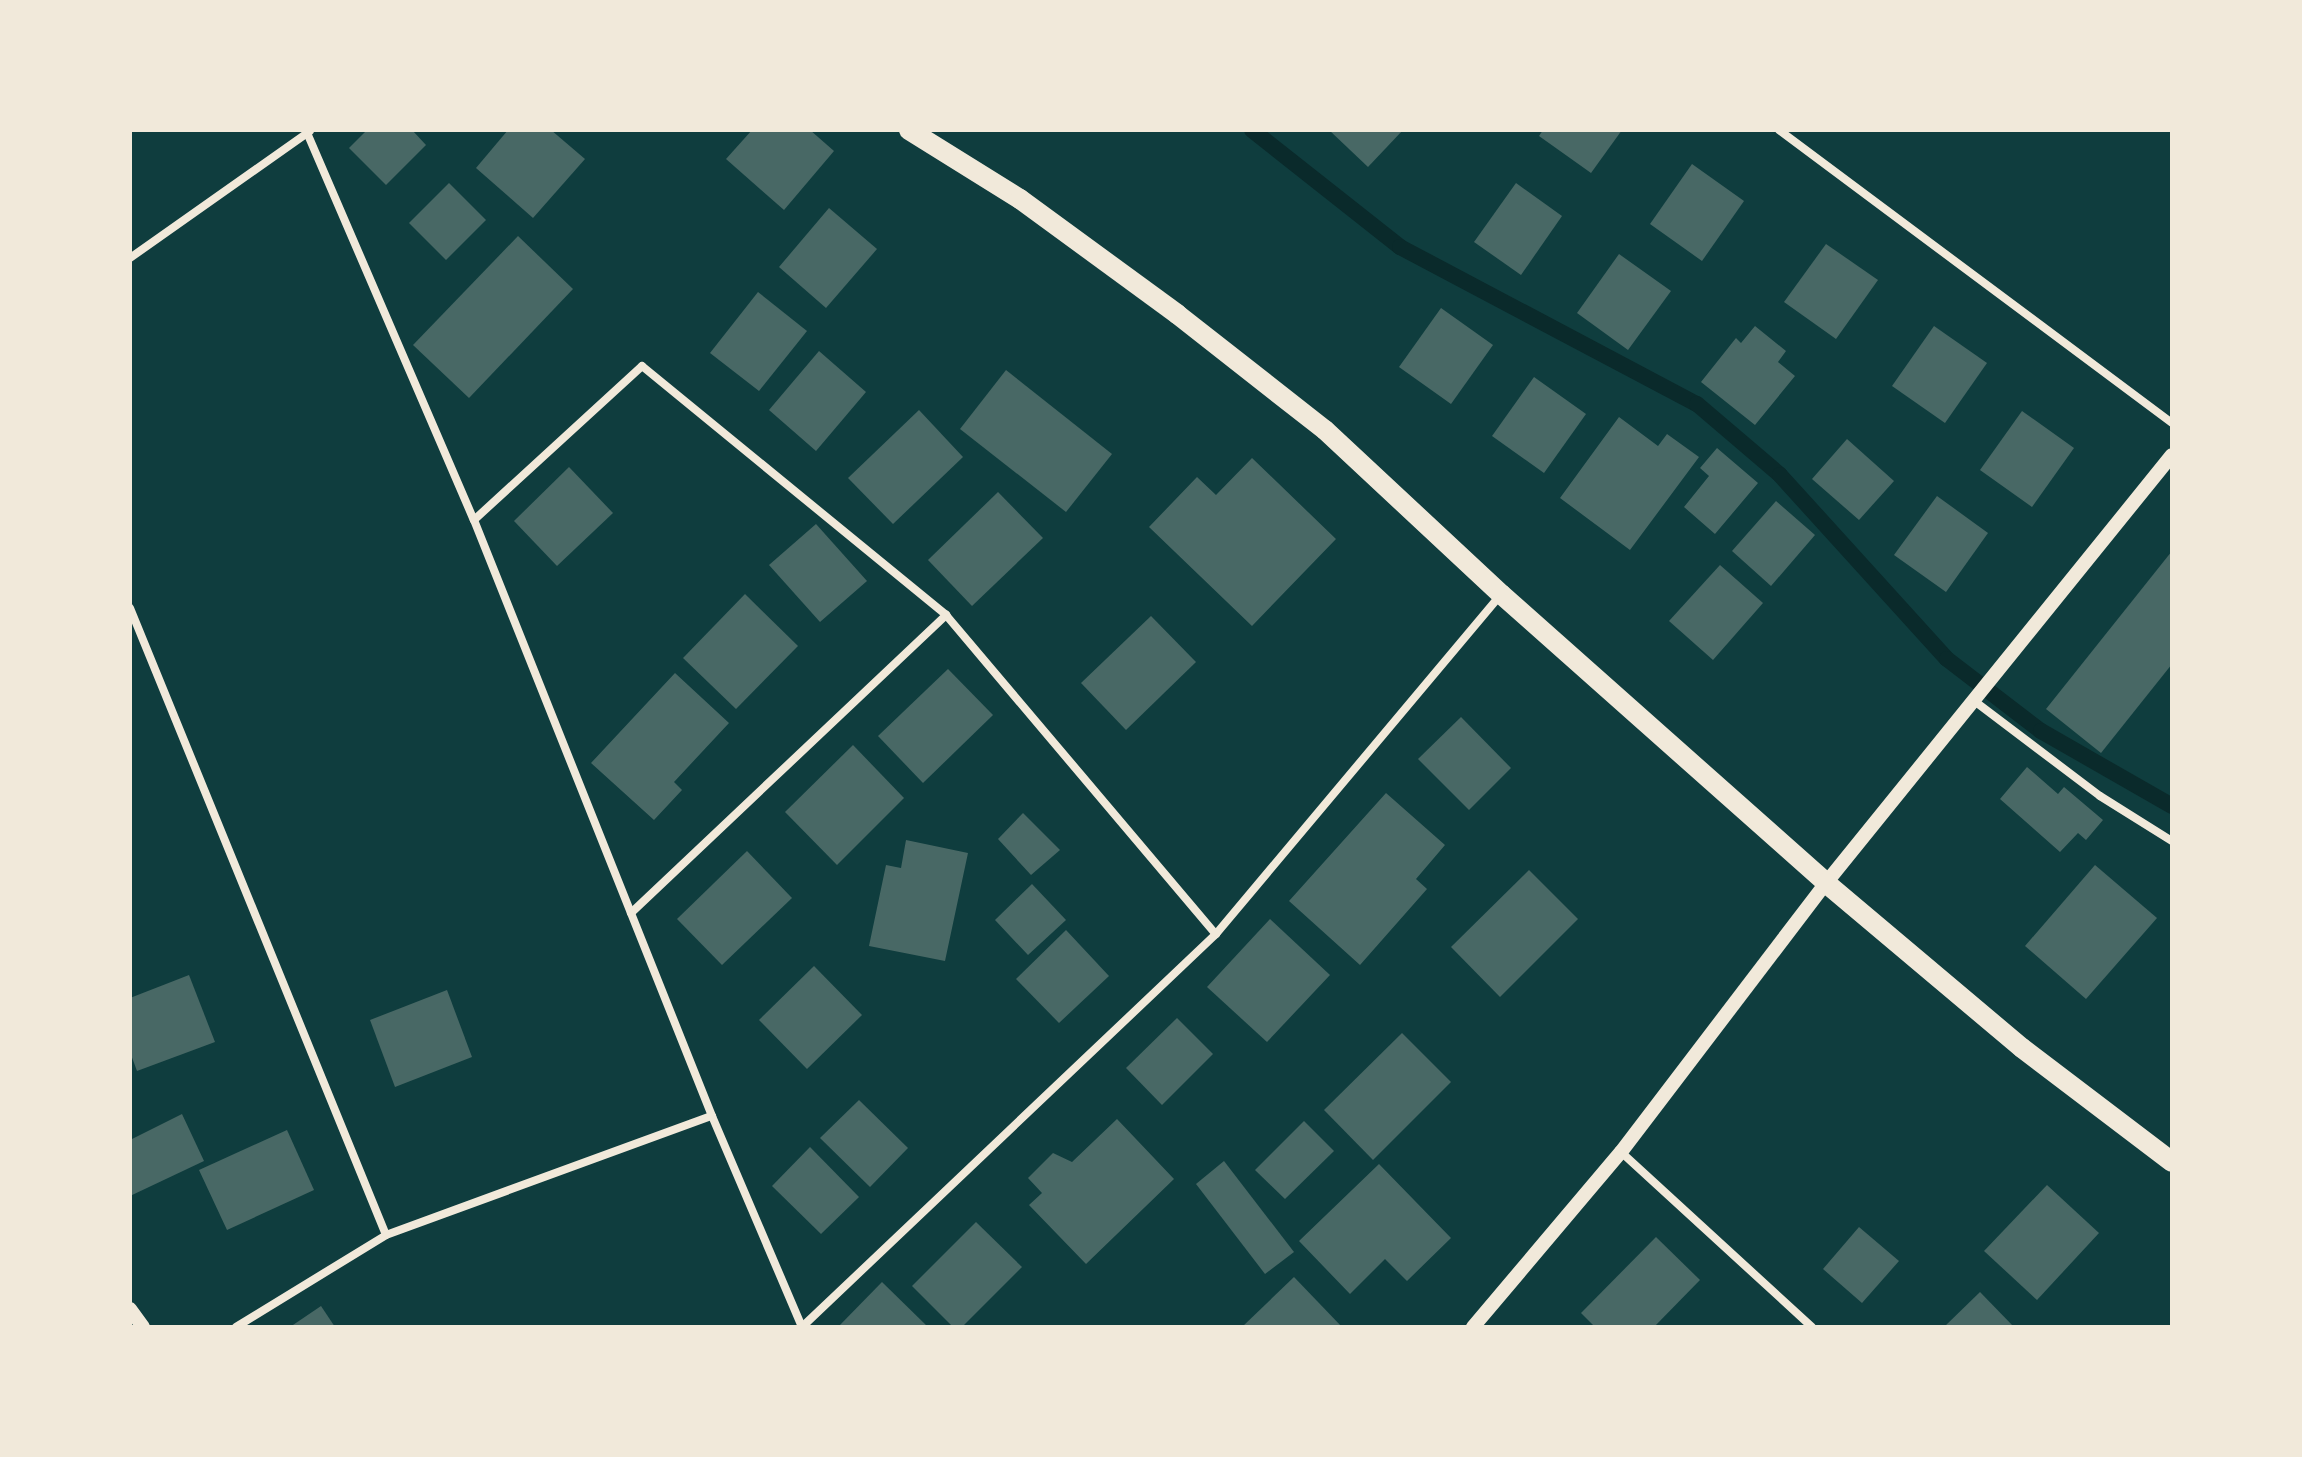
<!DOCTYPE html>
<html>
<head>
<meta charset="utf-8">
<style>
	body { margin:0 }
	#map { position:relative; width:2302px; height:1457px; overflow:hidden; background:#0f3d3e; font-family:Literata,serif }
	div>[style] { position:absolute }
	.stream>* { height:16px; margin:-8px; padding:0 8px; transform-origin:8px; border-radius:8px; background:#0a2a2b }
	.building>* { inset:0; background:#486865 }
	.minor>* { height:8px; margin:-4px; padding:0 4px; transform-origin:4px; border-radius:4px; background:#f1e9da }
	.tertiary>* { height:14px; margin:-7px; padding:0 7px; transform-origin:7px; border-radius:7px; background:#f1e9da }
	.primary>* { height:20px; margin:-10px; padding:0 10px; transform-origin:10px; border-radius:10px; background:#f1e9da }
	span { translate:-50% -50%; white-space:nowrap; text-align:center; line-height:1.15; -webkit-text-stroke:8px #f1e9da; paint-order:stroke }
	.frame { position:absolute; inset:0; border:132px solid #f1e9da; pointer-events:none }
</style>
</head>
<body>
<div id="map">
	<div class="stream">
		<i style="left:1252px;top:130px;width:189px;rotate:38.3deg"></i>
		<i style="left:1400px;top:247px;width:336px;rotate:27.9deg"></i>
		<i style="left:1697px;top:404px;width:109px;rotate:40.5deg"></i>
		<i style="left:1780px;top:475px;width:248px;rotate:47.8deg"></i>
		<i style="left:1947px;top:659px;width:118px;rotate:37.5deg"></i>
		<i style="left:2041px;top:731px;width:151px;rotate:29.8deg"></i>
	</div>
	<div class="building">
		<i style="clip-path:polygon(367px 130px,412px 130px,426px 145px,386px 185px,349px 148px)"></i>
		<i style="clip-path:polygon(508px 130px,551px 130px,585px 159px,533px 218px,476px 168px)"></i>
		<i style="clip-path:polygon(752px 130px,810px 130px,834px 151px,784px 210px,726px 159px)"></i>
		<i style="clip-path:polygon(1329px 130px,1403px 130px,1368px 167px)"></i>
		<i style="clip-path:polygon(1543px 130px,1622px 130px,1591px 173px,1539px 136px)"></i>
		<i style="clip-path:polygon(1692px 164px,1744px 201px,1702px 261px,1650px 224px)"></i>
		<i style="clip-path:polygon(449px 183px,486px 220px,446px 260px,409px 223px)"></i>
		<i style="clip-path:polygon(1516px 183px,1562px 216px,1521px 275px,1474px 242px)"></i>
		<i style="clip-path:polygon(829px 208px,877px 249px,826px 308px,779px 267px)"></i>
		<i style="clip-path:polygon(518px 236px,573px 289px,469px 398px,413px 345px)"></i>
		<i style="clip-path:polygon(1826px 244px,1878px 280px,1836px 339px,1784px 302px)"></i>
		<i style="clip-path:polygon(1619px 254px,1671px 291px,1628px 350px,1577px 313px)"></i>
		<i style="clip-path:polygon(758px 292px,807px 331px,759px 391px,710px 353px)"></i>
		<i style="clip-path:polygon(1441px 308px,1493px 345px,1451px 404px,1399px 367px)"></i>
		<i style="clip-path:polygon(1755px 326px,1786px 351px,1778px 362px,1795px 376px,1755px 425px,1701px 382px,1736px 338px,1741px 343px)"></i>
		<i style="clip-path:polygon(1934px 326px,1987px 363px,1945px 423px,1892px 386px)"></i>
		<i style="clip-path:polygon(819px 351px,866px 392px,816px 451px,769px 410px)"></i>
		<i style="clip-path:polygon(1006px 370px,1112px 454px,1066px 512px,960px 429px)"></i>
		<i style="clip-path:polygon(1534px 377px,1586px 414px,1544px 473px,1492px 436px)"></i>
		<i style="clip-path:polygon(919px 410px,963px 457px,893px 524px,848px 478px)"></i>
		<i style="clip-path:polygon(2022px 411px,2074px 448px,2032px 507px,1980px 470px)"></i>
		<i style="clip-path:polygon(1619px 417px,1658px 446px,1667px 434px,1699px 457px,1630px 550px,1560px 498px)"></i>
		<i style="clip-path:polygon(1847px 439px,1894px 481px,1859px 520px,1812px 479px)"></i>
		<i style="clip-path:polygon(1717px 448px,1758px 483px,1715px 534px,1684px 507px,1709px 476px,1700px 468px)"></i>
		<i style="clip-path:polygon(1252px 458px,1336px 539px,1252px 626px,1149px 527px,1197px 477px,1216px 495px)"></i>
		<i style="clip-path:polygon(569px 467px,613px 513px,557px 566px,514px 521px)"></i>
		<i style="clip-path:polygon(998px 492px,1043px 538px,972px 606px,928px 560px)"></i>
		<i style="clip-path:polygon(1937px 496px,1988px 533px,1946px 592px,1894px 555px)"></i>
		<i style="clip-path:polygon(1776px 501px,1815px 535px,1771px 586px,1732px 551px)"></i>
		<i style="clip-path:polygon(816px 524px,867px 581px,820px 622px,769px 565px)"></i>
		<i style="clip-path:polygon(2172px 551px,2172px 664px,2101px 753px,2046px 709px)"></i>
		<i style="clip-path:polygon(1720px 565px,1763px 603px,1713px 660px,1669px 621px)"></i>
		<i style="clip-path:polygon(745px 594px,798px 646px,736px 709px,683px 658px)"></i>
		<i style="clip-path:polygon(1151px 616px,1196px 662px,1126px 730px,1081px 683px)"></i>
		<i style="clip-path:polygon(948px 669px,993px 715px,923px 783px,878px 736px)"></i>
		<i style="clip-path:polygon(675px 673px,729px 723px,674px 782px,682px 790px,654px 820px,591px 763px)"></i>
		<i style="clip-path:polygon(1461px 717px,1511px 768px,1469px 810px,1418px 759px)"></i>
		<i style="clip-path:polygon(853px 745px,904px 798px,837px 865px,785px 812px)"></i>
		<i style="clip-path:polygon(2027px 767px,2058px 794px,2064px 787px,2103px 820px,2086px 840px,2078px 833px,2060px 852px,2000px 799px)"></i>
		<i style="clip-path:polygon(1386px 793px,1445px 845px,1416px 879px,1427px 889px,1360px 965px,1289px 901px)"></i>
		<i style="clip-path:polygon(1023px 813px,1060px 850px,1031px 875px,998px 839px)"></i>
		<i style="clip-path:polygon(906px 840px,968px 853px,945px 961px,869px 946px,886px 865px,901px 868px)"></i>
		<i style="clip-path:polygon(747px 851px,792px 898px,722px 965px,677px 919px)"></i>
		<i style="clip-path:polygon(2095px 865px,2157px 918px,2086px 999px,2025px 946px)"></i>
		<i style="clip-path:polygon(1529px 870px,1578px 919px,1500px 997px,1451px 947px)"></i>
		<i style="clip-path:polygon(1032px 884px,1066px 920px,1028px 955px,995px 920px)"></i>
		<i style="clip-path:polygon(1270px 919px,1330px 975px,1267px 1042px,1207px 987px)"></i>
		<i style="clip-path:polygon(1066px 930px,1109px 976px,1059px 1023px,1016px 979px)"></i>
		<i style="clip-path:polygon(814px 966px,862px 1015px,807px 1069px,759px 1020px)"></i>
		<i style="clip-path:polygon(189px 975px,215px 1042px,137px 1071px,130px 1052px,130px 998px)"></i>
		<i style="clip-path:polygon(447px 990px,472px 1057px,395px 1087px,370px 1020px)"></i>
		<i style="clip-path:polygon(1177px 1018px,1213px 1054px,1162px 1105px,1126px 1068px)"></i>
		<i style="clip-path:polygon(1402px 1033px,1451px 1082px,1373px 1160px,1324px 1110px)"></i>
		<i style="clip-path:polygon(859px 1100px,908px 1148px,870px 1187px,820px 1138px)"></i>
		<i style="clip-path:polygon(182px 1114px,204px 1161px,130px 1196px,130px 1140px)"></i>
		<i style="clip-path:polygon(1117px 1119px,1174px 1179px,1086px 1264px,1029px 1205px,1042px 1193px,1028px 1178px,1053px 1153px,1072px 1162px)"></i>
		<i style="clip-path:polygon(1304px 1121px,1334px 1151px,1285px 1199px,1255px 1170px)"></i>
		<i style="clip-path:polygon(287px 1130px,314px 1190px,227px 1230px,199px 1170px)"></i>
		<i style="clip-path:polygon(810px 1147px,859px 1197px,821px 1234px,772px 1186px)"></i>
		<i style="clip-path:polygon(1224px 1161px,1294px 1252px,1265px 1274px,1196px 1184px)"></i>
		<i style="clip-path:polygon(1379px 1164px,1451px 1238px,1407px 1281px,1385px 1259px,1350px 1294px,1299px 1241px)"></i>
		<i style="clip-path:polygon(2047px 1185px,2099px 1233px,2037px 1300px,1984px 1251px)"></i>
		<i style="clip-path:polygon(976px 1222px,1022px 1267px,962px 1327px,953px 1327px,912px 1286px)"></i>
		<i style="clip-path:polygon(1859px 1227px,1899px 1261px,1862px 1303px,1823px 1269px)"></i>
		<i style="clip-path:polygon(1656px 1237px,1700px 1280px,1654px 1327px,1595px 1327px,1581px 1313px)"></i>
		<i style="clip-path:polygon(1294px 1277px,1342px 1327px,1242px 1327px)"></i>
		<i style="clip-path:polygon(882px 1282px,928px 1327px,838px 1327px)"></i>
		<i style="clip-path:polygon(1980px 1292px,2014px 1327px,1944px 1327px)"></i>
		<i style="clip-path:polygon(321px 1306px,335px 1327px,290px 1327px)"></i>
	</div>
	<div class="minor">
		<i style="left:1779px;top:130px;width:490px;rotate:36.7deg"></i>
		<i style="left:308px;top:135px;width:419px;rotate:66.7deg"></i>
		<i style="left:474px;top:520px;width:642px;rotate:68.23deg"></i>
		<i style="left:712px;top:1116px;width:229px;rotate:66.9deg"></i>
		<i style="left:130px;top:258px;width:220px;rotate:-35.2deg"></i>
		<i style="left:474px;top:520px;width:228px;rotate:-42.5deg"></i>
		<i style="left:642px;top:366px;width:393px;rotate:39.3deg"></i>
		<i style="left:946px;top:615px;width:418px;rotate:49.8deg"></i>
		<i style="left:130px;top:608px;width:677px;rotate:67.79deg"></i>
		<i style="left:1973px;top:700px;width:159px;rotate:37.1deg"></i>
		<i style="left:2100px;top:796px;width:85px;rotate:32deg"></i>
		<i style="left:631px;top:913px;width:434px;rotate:-43.4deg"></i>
		<i style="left:1621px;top:1152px;width:259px;rotate:42.5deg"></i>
		<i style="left:236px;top:1327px;width:176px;rotate:-31.5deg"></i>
		<i style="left:386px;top:1235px;width:347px;rotate:-20.1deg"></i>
		<i style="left:802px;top:1327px;width:571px;rotate:-43.51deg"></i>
		<i style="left:1216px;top:934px;width:444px;rotate:-50deg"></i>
	</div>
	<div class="tertiary">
		<i style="left:130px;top:1309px;width:22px;rotate:54deg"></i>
		<i style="left:1473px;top:1327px;width:229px;rotate:-49.8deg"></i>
		<i style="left:1621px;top:1152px;width:338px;rotate:-52.7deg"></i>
		<i style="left:1826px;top:883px;width:550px;rotate:-51.05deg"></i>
	</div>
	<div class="primary">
		<i style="left:909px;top:130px;width:131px;rotate:31.9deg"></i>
		<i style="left:1020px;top:199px;width:195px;rotate:36.2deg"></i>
		<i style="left:1177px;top:314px;width:188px;rotate:38.1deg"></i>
		<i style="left:1325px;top:430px;width:241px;rotate:43deg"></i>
		<i style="left:1501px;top:594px;width:435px;rotate:41.6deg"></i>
		<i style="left:1826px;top:883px;width:256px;rotate:40.1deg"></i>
		<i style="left:2022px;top:1048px;width:188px;rotate:37.2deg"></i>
	</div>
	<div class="frame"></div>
</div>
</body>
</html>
